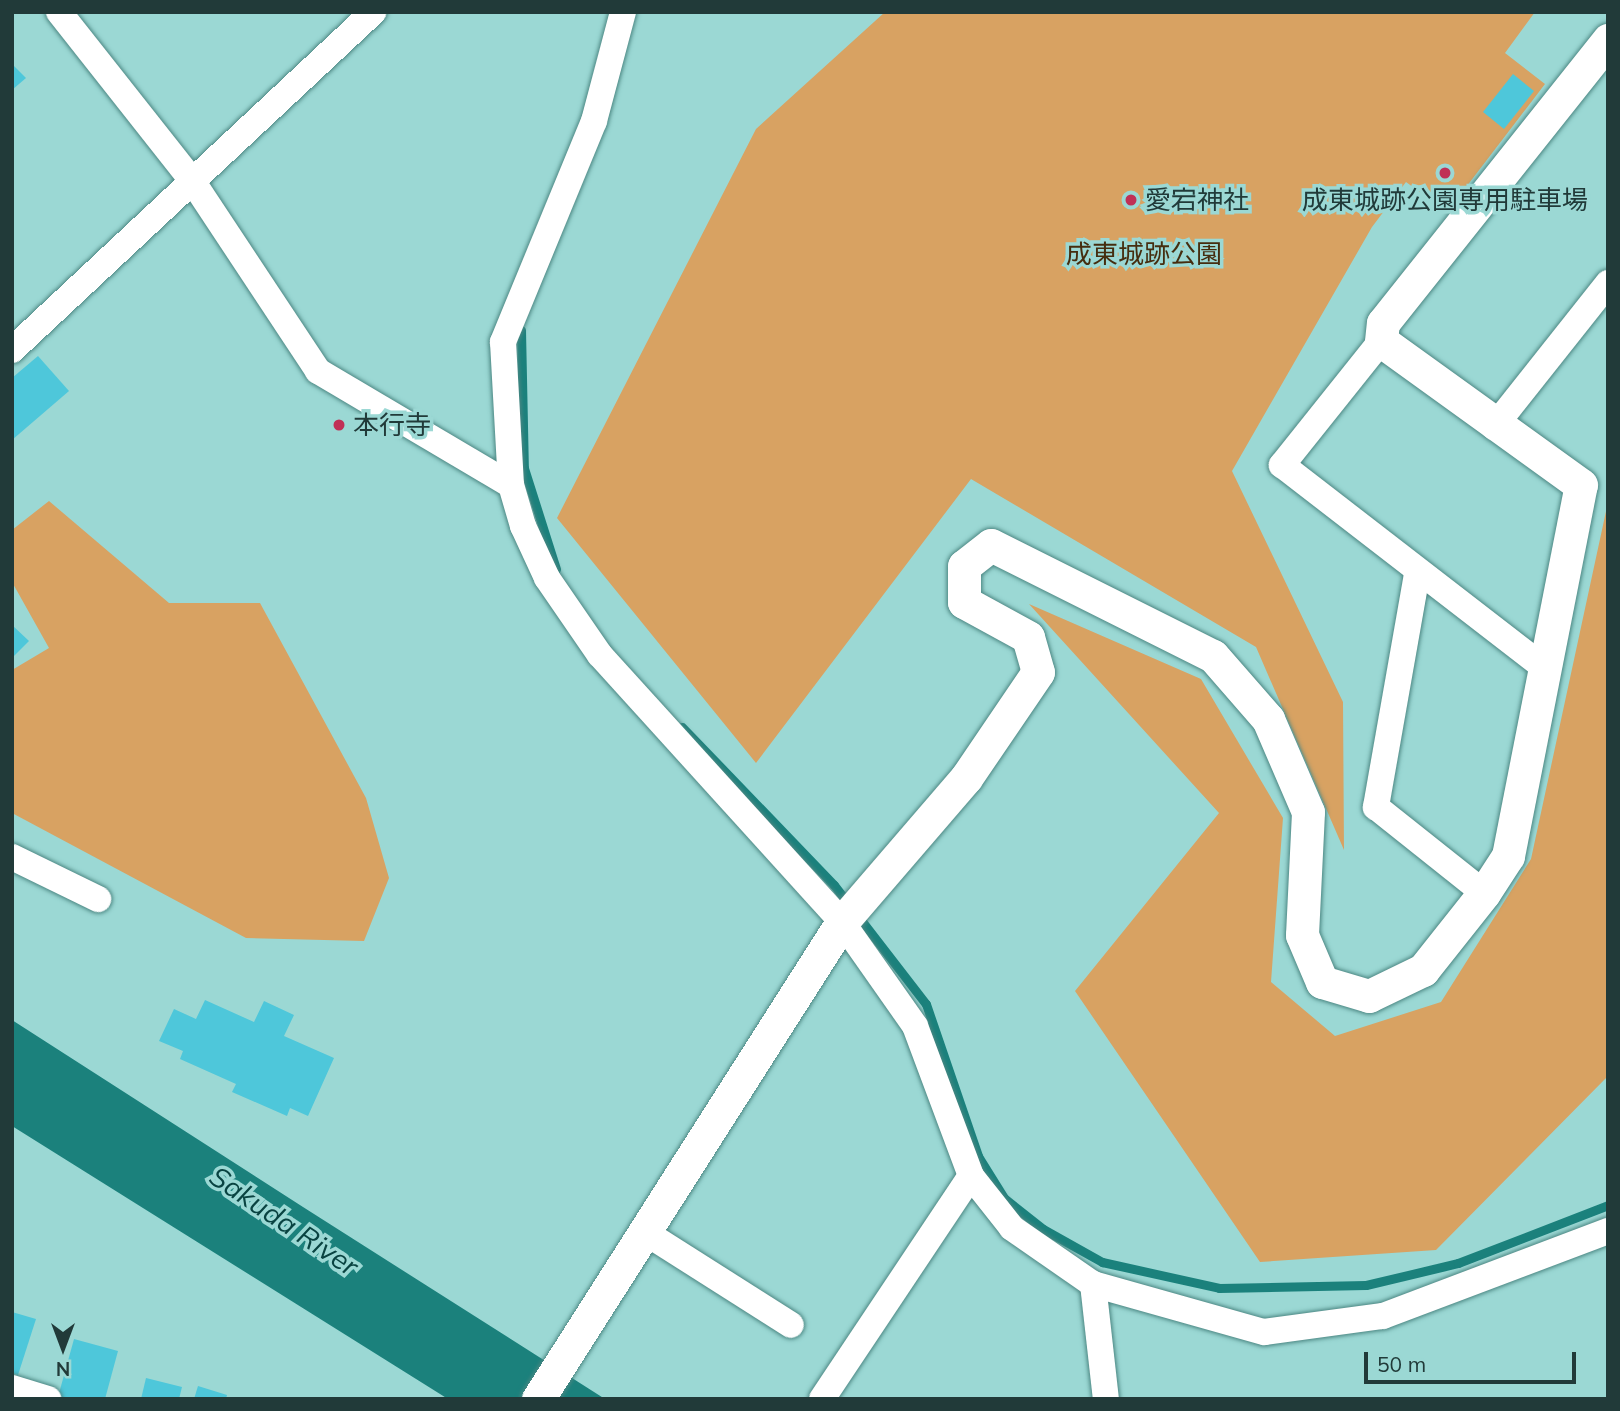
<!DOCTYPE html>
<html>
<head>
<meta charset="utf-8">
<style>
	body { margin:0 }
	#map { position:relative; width:1620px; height:1411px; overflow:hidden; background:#9bd8d4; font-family:Mulish,"Noto Sans JP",sans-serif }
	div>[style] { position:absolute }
	.green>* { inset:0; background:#d8a262 }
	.water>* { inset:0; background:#1b817c }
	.stream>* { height:9px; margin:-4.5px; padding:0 4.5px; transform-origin:4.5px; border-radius:4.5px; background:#1b817c }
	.building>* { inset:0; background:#4ec7da }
	.roads { filter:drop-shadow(0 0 2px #4c8783) drop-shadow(0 0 2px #4c8783) }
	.minor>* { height:26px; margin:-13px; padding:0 13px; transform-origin:13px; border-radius:13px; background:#fff }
	.tertiary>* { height:33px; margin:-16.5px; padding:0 16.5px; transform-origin:16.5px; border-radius:16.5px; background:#fff }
	.dots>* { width:19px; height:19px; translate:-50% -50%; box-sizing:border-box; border:4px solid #9bd8d4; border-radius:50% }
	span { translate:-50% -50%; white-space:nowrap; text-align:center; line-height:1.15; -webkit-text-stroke:7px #9bd8d4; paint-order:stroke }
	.poi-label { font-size:26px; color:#213a39 }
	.left { translate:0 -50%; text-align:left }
	.park-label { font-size:26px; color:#452d0f }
	.water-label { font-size:28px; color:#094341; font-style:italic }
	.frame { position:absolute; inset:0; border:14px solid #213a39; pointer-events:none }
	.north { position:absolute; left:28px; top:1313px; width:70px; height:70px; -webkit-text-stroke:5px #9bd8d4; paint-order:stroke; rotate:180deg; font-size:19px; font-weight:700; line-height:28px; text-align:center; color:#213a39 }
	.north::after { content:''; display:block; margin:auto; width:24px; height:32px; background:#213a39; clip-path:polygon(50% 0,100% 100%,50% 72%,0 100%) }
	.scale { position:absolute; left:1364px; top:1352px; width:212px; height:32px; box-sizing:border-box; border:4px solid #213a39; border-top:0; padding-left:9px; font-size:21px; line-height:24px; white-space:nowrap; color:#213a39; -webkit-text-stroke:5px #9bd8d4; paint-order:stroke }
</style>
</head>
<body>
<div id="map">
	<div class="green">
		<i style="clip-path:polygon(885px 12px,1535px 12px,1505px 53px,1545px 84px,1447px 212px,1406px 182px,1372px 227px,1232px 471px,1343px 702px,1344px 850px,1256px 647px,971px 479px,756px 763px,557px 518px,756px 129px)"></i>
		<i style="clip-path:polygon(49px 501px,169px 603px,260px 603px,366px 798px,389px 878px,364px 941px,246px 938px,12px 813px,12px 670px,49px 648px,12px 582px,12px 530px)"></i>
		<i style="clip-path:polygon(1608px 502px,1608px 1076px,1436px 1250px,1260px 1262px,1075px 991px,1219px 813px,1029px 604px,1201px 679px,1283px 818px,1271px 982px,1335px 1036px,1441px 1002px,1531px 859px)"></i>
	</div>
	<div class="water">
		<i style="clip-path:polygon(12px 1020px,303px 1207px,605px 1399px,448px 1399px,12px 1126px)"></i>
	</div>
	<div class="stream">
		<i style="left:521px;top:330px;width:138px;rotate:88.8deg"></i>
		<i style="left:524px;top:468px;width:106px;rotate:72.4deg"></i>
		<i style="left:682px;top:727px;width:219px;rotate:46.1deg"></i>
		<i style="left:834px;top:885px;width:150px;rotate:52.3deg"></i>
		<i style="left:926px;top:1004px;width:161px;rotate:71.1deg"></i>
		<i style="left:978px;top:1156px;width:49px;rotate:58.2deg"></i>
		<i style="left:1004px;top:1198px;width:50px;rotate:38.5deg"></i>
		<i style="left:1043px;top:1229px;width:68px;rotate:29.2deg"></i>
		<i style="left:1102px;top:1262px;width:120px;rotate:12.5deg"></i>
		<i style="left:1219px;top:1288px;width:147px;rotate:-1.2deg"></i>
		<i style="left:1366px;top:1285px;width:95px;rotate:-13.4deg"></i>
		<i style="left:1458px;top:1263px;width:161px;rotate:-21.1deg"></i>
	</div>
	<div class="building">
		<i style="clip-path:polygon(12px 64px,26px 78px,12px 90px)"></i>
		<i style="clip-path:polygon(1513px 74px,1534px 91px,1504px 129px,1483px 112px)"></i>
		<i style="clip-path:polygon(38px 356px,69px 391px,12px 440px,12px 378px)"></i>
		<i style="clip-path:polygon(12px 625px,29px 641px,12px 658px)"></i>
		<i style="clip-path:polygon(205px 1000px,254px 1022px,264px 1001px,294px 1015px,284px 1036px,334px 1058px,308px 1116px,290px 1108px,287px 1116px,232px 1092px,236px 1084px,180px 1059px,183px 1051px,159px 1041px,174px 1009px,196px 1019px)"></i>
		<i style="clip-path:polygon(12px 1312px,36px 1319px,18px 1375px,12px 1373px)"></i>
		<i style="clip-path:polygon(74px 1339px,118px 1351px,105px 1399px,58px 1397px)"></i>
		<i style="clip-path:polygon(146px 1378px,182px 1387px,179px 1399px,141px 1399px)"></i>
		<i style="clip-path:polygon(198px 1386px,227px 1395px,226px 1399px,194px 1399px)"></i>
	</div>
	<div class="roads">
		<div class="minor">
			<i style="left:59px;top:12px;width:213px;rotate:51.7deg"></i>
			<i style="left:191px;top:179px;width:230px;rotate:56.5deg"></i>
			<i style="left:318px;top:371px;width:224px;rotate:30.6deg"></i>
			<i style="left:623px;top:12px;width:113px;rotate:104.9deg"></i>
			<i style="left:594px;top:121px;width:239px;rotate:112.4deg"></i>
			<i style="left:503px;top:342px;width:143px;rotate:86.8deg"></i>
			<i style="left:511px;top:485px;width:43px;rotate:73.7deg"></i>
			<i style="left:523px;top:526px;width:57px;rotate:65.2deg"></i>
			<i style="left:547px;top:578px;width:93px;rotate:55.5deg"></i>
			<i style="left:600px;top:655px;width:360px;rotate:47.8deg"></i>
			<i style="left:842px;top:922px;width:127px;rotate:54.9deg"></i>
			<i style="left:915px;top:1026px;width:160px;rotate:69.5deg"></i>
			<i style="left:971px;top:1176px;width:66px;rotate:51.7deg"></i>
			<i style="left:1012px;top:1228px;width:98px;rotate:34.7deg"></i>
			<i style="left:1093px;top:1284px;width:178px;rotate:15.7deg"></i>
			<i style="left:1264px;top:1332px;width:120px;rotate:-7.7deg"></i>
			<i style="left:1383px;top:1316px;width:241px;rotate:-20.7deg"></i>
			<i style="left:1381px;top:341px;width:159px;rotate:128.6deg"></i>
			<i style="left:1282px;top:465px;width:335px;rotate:37.7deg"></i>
			<i style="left:12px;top:350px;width:495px;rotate:-43.1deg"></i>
			<i style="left:1494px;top:427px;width:184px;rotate:-51.6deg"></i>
			<i style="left:1417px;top:574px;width:237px;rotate:100deg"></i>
			<i style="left:1376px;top:807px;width:138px;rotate:38.5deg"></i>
			<i style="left:12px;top:857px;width:96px;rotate:26deg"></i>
			<i style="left:643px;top:1231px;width:175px;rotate:32.4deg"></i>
			<i style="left:1093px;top:1284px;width:116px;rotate:83.6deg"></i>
			<i style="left:12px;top:1388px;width:38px;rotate:17deg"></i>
			<i style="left:822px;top:1399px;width:268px;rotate:-56.3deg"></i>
		</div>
		<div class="tertiary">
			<i style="left:538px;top:1399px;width:566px;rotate:-57.49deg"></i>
			<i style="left:842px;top:922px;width:190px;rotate:-49.3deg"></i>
			<i style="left:966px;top:778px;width:128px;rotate:-55.8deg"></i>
			<i style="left:1038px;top:672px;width:36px;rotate:-106deg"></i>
			<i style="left:1028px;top:637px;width:73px;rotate:-151.3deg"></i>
			<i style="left:964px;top:602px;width:36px;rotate:-90deg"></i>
			<i style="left:964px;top:566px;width:34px;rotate:-38deg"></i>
			<i style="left:991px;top:545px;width:248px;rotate:26.6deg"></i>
			<i style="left:1213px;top:656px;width:84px;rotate:48.9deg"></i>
			<i style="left:1268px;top:719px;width:101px;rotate:66.7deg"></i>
			<i style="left:1308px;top:812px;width:123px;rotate:92.8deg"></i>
			<i style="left:1302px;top:935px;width:51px;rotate:66.9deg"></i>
			<i style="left:1322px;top:982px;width:49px;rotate:16.6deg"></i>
			<i style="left:1369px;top:996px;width:60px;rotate:-25.7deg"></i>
			<i style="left:1423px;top:970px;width:98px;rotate:-51.6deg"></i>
			<i style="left:1484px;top:893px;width:44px;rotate:-57deg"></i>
			<i style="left:1508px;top:856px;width:378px;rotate:-78.9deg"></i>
			<i style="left:1581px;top:485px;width:246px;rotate:-144.2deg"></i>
			<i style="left:1381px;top:341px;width:18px;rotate:-84deg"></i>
			<i style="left:1383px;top:323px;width:362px;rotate:-51.5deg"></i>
		</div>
	</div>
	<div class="dots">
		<i style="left:1445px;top:173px;background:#c03056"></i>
		<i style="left:1131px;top:200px;background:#c03056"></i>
		<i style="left:339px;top:425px;background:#c03056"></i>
	</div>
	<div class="poi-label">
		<span class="left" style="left:1145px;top:200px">愛宕神社</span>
		<span style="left:1445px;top:200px">成東城跡公園専用駐車場</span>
		<span class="left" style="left:353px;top:425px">本行寺</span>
	</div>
	<div class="park-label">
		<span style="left:1144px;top:254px">成東城跡公園</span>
	</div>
	<div class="water-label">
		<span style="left:284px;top:1221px;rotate:34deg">Sakuda River</span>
	</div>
	<div class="frame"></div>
	<div class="north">N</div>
	<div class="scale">50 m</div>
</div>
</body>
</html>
